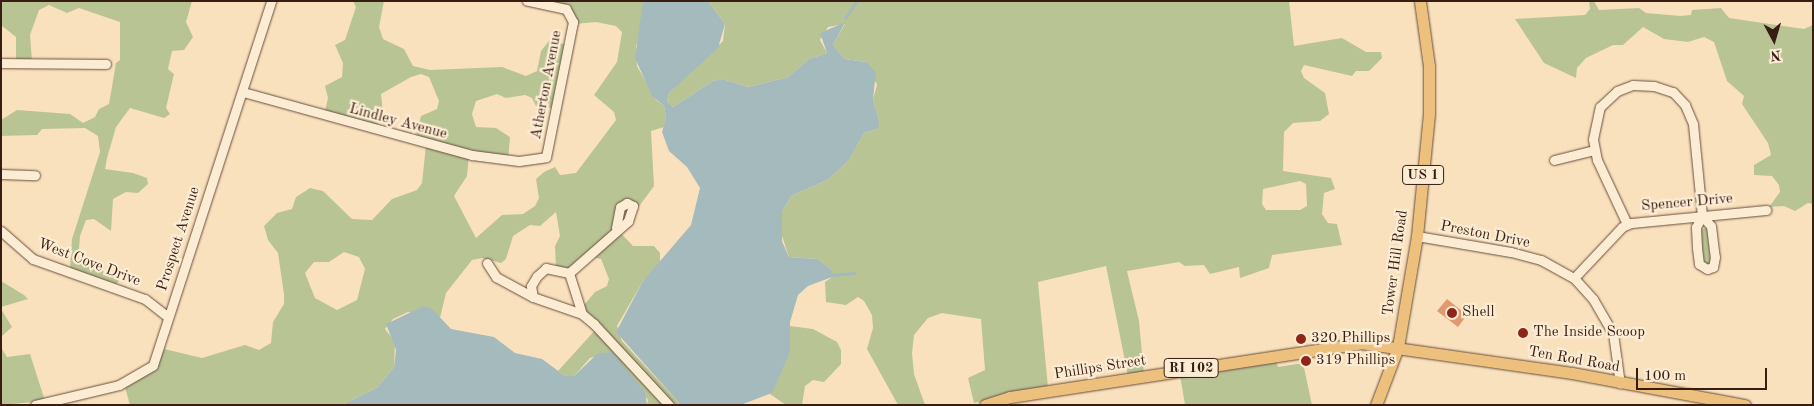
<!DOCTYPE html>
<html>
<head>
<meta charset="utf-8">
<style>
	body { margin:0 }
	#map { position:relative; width:1814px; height:406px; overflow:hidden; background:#fae1bd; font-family:"Old Standard TT",serif }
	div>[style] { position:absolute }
	.green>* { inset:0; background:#b9c495 }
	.water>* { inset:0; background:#a4babc }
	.stream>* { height:2.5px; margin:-1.25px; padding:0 1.25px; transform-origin:1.25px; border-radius:1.25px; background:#a4babc }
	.building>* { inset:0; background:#e29971 }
	.roads { filter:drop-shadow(0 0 1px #684e3d) drop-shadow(0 0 1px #684e3d) }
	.minor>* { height:9px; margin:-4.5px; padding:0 4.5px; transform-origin:4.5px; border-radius:4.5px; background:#fcecd4 }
	.major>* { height:11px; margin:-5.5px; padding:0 5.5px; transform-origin:5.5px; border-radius:5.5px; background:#edc07e }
	.dots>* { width:14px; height:14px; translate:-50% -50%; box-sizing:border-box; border:2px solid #fcecd4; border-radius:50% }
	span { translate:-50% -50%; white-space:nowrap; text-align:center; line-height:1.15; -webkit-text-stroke:4.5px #fcecd4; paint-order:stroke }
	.shield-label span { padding:1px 4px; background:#fcecd4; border:1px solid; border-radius:4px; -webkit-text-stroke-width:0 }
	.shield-label { font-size:14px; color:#381d12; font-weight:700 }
	.street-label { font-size:15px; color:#381d12 }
	.poi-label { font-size:15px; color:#381d12 }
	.left { translate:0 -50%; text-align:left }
	.frame { position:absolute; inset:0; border:2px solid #381d12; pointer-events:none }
	.north { position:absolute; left:1749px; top:15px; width:50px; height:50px; -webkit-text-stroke:4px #fcecd4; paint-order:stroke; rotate:174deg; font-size:14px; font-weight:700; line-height:20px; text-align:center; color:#381d12 }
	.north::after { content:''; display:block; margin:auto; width:18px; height:22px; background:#381d12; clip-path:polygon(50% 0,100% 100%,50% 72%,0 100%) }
	.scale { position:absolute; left:1636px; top:368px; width:131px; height:22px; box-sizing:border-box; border:2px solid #381d12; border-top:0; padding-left:6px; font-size:15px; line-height:18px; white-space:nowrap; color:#381d12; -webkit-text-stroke:4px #fcecd4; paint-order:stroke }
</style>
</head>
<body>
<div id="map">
	<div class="green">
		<i style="clip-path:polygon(1px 1px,192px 1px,186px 22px,193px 37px,184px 50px,172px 51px,168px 69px,174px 74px,166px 108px,170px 114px,164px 118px,130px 108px,116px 127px,107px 158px,105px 169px,133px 173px,147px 178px,148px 184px,138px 193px,126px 192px,113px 199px,111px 231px,94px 219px,86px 220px,80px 236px,78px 262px,122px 278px,116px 284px,70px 268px,72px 239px,100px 152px,98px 136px,85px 128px,42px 129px,37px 135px,1px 136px,1px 120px,17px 110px,70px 114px,83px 123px,95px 117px,99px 109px,109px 104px,116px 63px,120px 60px,120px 22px,79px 8px,67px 13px,49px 5px,39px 10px,30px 35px,32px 61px,16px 62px,16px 37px,1px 25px)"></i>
		<i style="clip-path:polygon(evenodd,353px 1px,384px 1px,379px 27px,383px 39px,404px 49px,413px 66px,430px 70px,502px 67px,526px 76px,537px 71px,541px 51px,549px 41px,569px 45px,553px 108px,536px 106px,532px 98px,525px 95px,506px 98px,497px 94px,476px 101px,472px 114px,476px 127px,496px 128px,510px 137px,508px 160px,469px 155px,467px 176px,454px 196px,476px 238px,502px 215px,523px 214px,535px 206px,539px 198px,536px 179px,544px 172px,555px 167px,560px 175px,576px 173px,616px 120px,614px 112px,594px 95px,617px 62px,622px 32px,616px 26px,596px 22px,575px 24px,565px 9px,525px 1px,643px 1px,641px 31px,636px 46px,637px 66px,656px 100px,664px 106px,666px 118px,664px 127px,651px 131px,654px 186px,640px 205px,619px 219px,617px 229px,633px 246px,654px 246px,660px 253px,660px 265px,643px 281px,617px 326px,622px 341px,681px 405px,647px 405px,648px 400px,612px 352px,590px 358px,574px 376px,565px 376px,558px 371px,597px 328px,580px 310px,595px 292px,607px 286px,609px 279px,601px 259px,583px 255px,568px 271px,556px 268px,555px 246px,560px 236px,556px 212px,540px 226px,530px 225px,513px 236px,506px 259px,501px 263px,482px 258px,472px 260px,446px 293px,440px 318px,408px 312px,393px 319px,385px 329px,395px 342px,394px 367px,378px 387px,342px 405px,130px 405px,124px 384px,152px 367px,160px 348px,202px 358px,245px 345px,259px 350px,271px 343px,273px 322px,284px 304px,284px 294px,278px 253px,268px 240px,264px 226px,277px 213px,292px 209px,296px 197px,310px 188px,323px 191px,352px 219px,372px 220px,392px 199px,417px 190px,422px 183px,426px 145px,415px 140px,421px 116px,437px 109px,439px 101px,429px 77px,421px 74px,411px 77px,381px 94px,383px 113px,375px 130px,324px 116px,328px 98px,325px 86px,342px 77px,343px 63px,335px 45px,345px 40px,356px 7px,353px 1px,344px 252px,359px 257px,365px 269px,357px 300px,337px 310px,315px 298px,305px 273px,314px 262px,329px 262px,344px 252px)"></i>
		<i style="clip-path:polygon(evenodd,708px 1px,1289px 1px,1294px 46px,1342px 38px,1366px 52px,1381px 52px,1382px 58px,1369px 71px,1356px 71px,1352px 76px,1304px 65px,1301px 71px,1304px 78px,1325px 93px,1329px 114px,1320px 121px,1293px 123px,1284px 132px,1283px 171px,1331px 178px,1335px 189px,1324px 193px,1322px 214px,1328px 223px,1337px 224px,1342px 245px,1272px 255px,1269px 268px,1240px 278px,1239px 267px,1210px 274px,1204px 265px,1185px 266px,1179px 262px,1127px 271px,1139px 321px,1144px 374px,1128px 376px,1106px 266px,1038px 282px,1048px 388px,974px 403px,968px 378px,985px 370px,981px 319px,942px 313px,928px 318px,914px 335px,912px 353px,914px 374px,925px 405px,898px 405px,867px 349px,873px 328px,872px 315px,864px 301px,858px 297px,846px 305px,826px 302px,825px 282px,832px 277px,832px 270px,818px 259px,789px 257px,781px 233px,782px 212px,791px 196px,829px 179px,849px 160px,864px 133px,877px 129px,880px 124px,873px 99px,877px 85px,866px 62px,845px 59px,833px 45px,845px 24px,828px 27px,820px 40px,827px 53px,809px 59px,788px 77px,748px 87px,722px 79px,713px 81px,673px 107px,667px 102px,669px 93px,723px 41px,725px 24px,708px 1px,1300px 181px,1306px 184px,1307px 206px,1300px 210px,1266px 210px,1262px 204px,1263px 189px,1300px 181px)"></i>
		<i style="clip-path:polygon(1589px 1px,1594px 1px,1599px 10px,1639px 8px,1646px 13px,1681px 16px,1691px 15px,1692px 10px,1721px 8px,1729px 18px,1804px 29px,1813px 25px,1813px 204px,1808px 203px,1795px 211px,1784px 206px,1769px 207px,1780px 192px,1779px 185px,1772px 176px,1754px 175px,1754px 165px,1771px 155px,1768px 143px,1742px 104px,1744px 96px,1727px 81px,1714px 42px,1704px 37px,1688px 42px,1664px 39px,1643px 27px,1623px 45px,1613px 45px,1586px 58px,1577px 68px,1576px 78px,1544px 63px,1515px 19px,1585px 15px,1590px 9px)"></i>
		<i style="clip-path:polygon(1707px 227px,1711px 264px,1703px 266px,1700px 231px)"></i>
		<i style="clip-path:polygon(1px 281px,24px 295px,28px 299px,1px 307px)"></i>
		<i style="clip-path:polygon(1px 309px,12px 327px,1px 337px,2px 349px,7px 357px,30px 354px,45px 401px,1px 405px)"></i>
		<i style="clip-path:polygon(790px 326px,813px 329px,837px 342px,841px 350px,841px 364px,824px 382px,813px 380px,805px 386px,802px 405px,786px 405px,770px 394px,790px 353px)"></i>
		<i style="clip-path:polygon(1273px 354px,1278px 367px,1303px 363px,1312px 405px,1185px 405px,1179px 369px)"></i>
	</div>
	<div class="water">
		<i style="clip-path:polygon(643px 1px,708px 1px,725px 24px,718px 48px,669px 93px,667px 102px,673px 107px,713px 81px,722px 79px,748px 87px,788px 77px,809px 59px,827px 53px,820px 33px,841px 24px,845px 23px,833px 45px,845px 59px,866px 62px,876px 72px,873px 99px,880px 124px,877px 129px,864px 133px,849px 160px,829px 179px,791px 196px,782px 212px,782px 241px,789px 257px,818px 259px,832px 270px,832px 277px,808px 286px,798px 295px,790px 322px,790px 353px,772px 393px,743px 404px,681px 405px,616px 332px,643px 281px,691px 225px,700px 188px,687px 167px,669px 151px,662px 132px,666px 118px,664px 106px,652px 96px,635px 58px)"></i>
		<i style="clip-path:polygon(424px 306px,432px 309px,451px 329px,494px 337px,515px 353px,542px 359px,565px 376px,574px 376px,597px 354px,612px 352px,645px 392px,647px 405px,342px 405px,378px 387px,394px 367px,396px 350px,386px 324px)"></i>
	</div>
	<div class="stream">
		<i style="left:845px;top:18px;width:21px;rotate:-55deg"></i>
		<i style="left:832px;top:275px;width:22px;rotate:-5deg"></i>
	</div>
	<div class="building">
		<i style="clip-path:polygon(1447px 299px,1467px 315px,1458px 327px,1437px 311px)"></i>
	</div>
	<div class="roads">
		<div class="minor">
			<i style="left:1px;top:63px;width:105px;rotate:0.5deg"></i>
			<i style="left:243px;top:92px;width:238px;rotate:15.4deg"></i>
			<i style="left:472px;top:155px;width:47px;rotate:7.3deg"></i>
			<i style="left:519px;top:161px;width:27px;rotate:-8deg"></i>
			<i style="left:546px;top:157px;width:138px;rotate:-78.7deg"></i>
			<i style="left:573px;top:22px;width:15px;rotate:-118deg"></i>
			<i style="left:566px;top:9px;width:40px;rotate:-168deg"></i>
			<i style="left:1554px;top:160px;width:41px;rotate:-14deg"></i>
			<i style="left:1px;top:174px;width:34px;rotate:2deg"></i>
			<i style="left:1702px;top:216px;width:13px;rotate:48deg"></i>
			<i style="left:1711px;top:226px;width:31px;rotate:83deg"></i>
			<i style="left:1715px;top:257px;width:10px;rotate:101deg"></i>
			<i style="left:1713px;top:267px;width:6px;rotate:162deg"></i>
			<i style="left:1707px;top:269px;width:9px;rotate:-148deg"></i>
			<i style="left:1699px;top:264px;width:17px;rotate:-97deg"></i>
			<i style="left:1697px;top:247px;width:20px;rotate:-93deg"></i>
			<i style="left:1696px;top:227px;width:13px;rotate:-61deg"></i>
			<i style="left:1627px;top:224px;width:71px;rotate:-115.1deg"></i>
			<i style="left:1597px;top:160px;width:21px;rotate:-101deg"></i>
			<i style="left:1593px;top:139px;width:33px;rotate:-78deg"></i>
			<i style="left:1600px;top:107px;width:23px;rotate:-43deg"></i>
			<i style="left:1617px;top:91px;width:17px;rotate:-21deg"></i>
			<i style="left:1633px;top:85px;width:21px;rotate:3deg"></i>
			<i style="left:1654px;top:86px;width:20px;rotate:18deg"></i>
			<i style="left:1673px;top:92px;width:18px;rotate:47deg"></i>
			<i style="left:1685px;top:105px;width:21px;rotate:67deg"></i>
			<i style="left:1693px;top:124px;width:92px;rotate:84.4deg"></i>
			<i style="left:1px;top:231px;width:43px;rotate:41.2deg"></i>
			<i style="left:33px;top:259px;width:119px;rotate:19.7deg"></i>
			<i style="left:145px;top:299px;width:29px;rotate:38deg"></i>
			<i style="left:1417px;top:236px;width:95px;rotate:9.7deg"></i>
			<i style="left:1511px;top:252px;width:31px;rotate:15deg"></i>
			<i style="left:1541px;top:260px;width:38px;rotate:29deg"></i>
			<i style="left:1574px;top:278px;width:28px;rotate:48deg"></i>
			<i style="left:1593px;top:299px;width:39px;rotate:60deg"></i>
			<i style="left:1613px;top:333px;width:51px;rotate:82.2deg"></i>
			<i style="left:487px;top:263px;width:17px;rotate:57deg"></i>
			<i style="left:496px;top:277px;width:42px;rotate:28.4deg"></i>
			<i style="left:569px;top:273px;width:79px;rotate:-41.4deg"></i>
			<i style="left:628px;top:221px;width:16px;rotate:-72deg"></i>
			<i style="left:633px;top:206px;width:7px;rotate:-153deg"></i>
			<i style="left:627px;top:203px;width:8px;rotate:150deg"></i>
			<i style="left:620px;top:207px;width:21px;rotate:101deg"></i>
			<i style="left:1574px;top:278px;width:70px;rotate:-46.7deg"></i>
			<i style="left:1622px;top:227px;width:10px;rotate:-24deg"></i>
			<i style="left:1631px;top:223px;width:136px;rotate:-5.5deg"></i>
			<i style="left:582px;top:314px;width:43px;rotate:-107.6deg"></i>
			<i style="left:569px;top:273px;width:24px;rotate:-168deg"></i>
			<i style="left:546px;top:268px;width:12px;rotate:138deg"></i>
			<i style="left:537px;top:276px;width:12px;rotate:121deg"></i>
			<i style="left:531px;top:286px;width:11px;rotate:80deg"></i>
			<i style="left:533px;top:297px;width:52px;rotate:19.1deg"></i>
			<i style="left:582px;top:314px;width:16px;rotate:40deg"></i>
			<i style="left:594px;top:324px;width:110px;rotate:47.2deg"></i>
			<i style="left:35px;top:405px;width:86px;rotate:-13.4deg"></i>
			<i style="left:119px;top:385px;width:39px;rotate:-30deg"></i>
			<i style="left:153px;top:365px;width:383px;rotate:-72deg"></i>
		</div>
		<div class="major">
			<i style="left:985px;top:405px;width:26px;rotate:-18deg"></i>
			<i style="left:1010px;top:397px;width:355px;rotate:-8.7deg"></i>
			<i style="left:1361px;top:343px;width:213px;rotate:8.1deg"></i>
			<i style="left:1572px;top:373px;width:176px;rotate:10.5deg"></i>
			<i style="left:1376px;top:405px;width:62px;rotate:-69.2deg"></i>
			<i style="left:1398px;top:347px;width:113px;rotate:-80.3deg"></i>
			<i style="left:1417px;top:236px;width:124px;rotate:-84.4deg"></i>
			<i style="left:1429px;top:113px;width:47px;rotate:-90deg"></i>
			<i style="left:1429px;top:66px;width:66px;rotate:-97.9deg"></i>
		</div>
	</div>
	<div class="dots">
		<i style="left:1452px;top:313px;background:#8f2418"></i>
		<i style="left:1523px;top:333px;background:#8f2418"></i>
		<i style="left:1301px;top:339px;background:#8f2418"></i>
		<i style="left:1306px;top:361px;background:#8f2418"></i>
	</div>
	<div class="shield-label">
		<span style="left:1423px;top:175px">US 1</span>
		<span style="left:1191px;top:368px">RI 102</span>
	</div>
	<div class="street-label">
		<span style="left:547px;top:85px;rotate:-79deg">Atherton Avenue</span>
		<span style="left:398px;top:122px;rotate:15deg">Lindley Avenue</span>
		<span style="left:1687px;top:203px;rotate:-5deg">Spencer Drive</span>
		<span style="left:1485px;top:235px;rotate:11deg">Preston Drive</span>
		<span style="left:179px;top:239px;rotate:-72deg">Prospect Avenue</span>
		<span style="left:89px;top:263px;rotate:21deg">West Cove Drive</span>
		<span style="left:1396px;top:263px;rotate:-82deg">Tower Hill Road</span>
		<span style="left:1574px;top:360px;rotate:10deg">Ten Rod Road</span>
		<span style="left:1100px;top:368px;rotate:-9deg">Phillips Street</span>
	</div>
	<div class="poi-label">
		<span class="left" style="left:1462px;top:313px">Shell</span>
		<span class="left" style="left:1533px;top:333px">The Inside Scoop</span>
		<span class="left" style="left:1311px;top:339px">320 Phillips</span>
		<span class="left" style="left:1316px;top:361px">319 Phillips</span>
	</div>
	<div class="frame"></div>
	<div class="north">N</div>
	<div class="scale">100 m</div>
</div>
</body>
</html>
